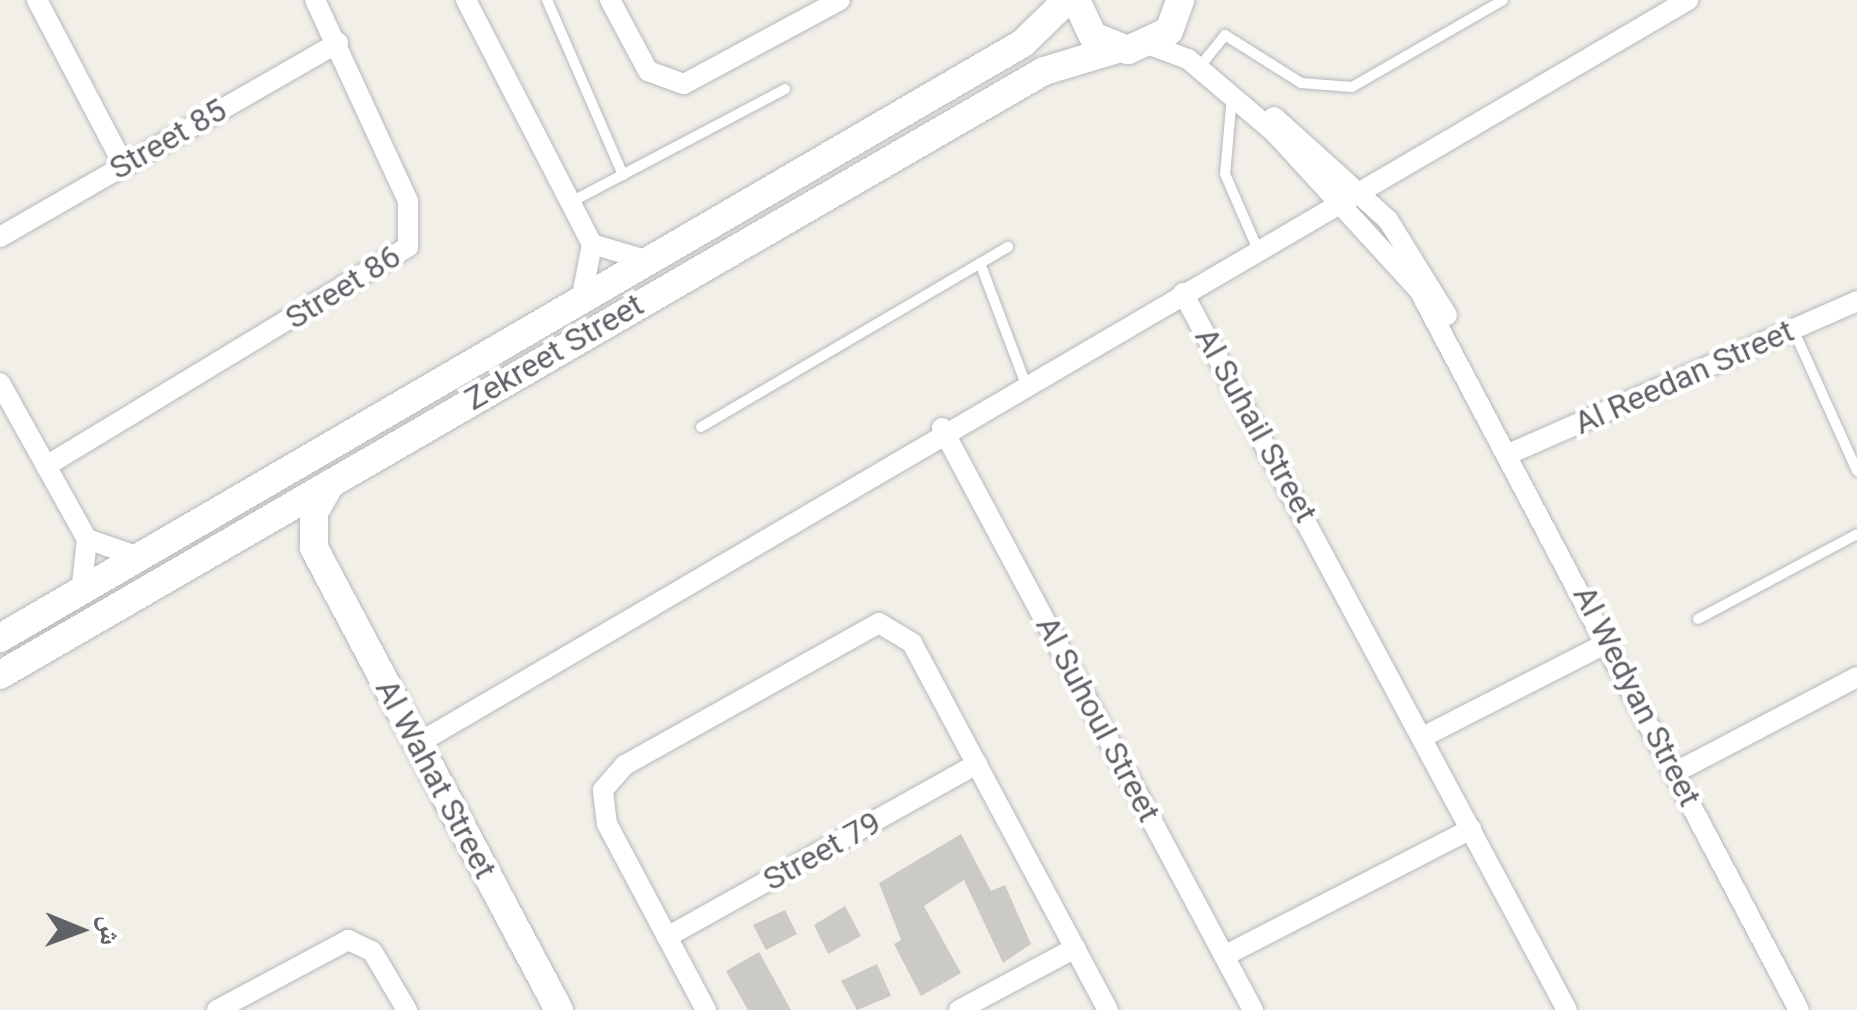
<!DOCTYPE html>
<html>
<head>
<meta charset="utf-8">
<style>
	body { margin:0 }
	#map { position:relative; width:1857px; height:1010px; overflow:hidden; background:#f1efe8; font-family:Roboto,"Noto Naskh Arabic",sans-serif }
	div>[style] { position:absolute }
	.building>* { inset:0; background:#cccac5 }
	.roads { filter:drop-shadow(0 0 2px #b5b8bc) drop-shadow(0 0 2px #b5b8bc) }
	.service>* { height:10px; margin:-5px; padding:0 5px; transform-origin:5px; border-radius:5px; background:#fff }
	.minor>* { height:20px; margin:-10px; padding:0 10px; transform-origin:10px; border-radius:10px; background:#fff }
	.tertiary>* { height:28px; margin:-14px; padding:0 14px; transform-origin:14px; border-radius:14px; background:#fff }
	span { translate:-50% -50%; white-space:nowrap; text-align:center; line-height:1.15; -webkit-text-stroke:9px #fff; paint-order:stroke }
	.street-label { font-size:32px; color:#5f6368 }
	.north { position:absolute; left:30px; top:880px; width:100px; height:100px; -webkit-text-stroke:8px #fff; paint-order:stroke; rotate:91deg; font-size:28px; font-weight:700; line-height:40px; text-align:center; color:#5f6368 }
	.north::after { content:''; display:block; margin:auto; width:35px; height:45px; background:#5f6368; clip-path:polygon(50% 0,100% 100%,50% 72%,0 100%) }
</style>
</head>
<body>
<div id="map">
	<div class="building">
		<i style="clip-path:polygon(961px 834px,991px 891px,1005px 885px,1031px 944px,1003px 963px,964px 880px,924px 906px,961px 973px,921px 996px,894px 944px,901px 940px,879px 883px)"></i>
		<i style="clip-path:polygon(845px 906px,861px 936px,828px 954px,814px 925px)"></i>
		<i style="clip-path:polygon(785px 910px,797px 934px,766px 950px,753px 925px)"></i>
		<i style="clip-path:polygon(759px 952px,791px 1010px,748px 1010px,726px 971px)"></i>
		<i style="clip-path:polygon(877px 964px,891px 996px,857px 1010px,841px 981px)"></i>
	</div>
	<div class="roads">
		<div class="service">
			<i style="left:547px;top:0;width:191px;rotate:66.5deg"></i>
			<i style="left:1205px;top:60px;width:32px;rotate:-51deg"></i>
			<i style="left:1225px;top:35px;width:90px;rotate:32.3deg"></i>
			<i style="left:1301px;top:83px;width:51px;rotate:4.5deg"></i>
			<i style="left:1352px;top:87px;width:174px;rotate:-29.9deg"></i>
			<i style="left:1232px;top:96px;width:78px;rotate:95.1deg"></i>
			<i style="left:1225px;top:174px;width:83px;rotate:66.5deg"></i>
			<i style="left:571px;top:202px;width:242px;rotate:-27.8deg"></i>
			<i style="left:980px;top:263px;width:127px;rotate:69.3deg"></i>
			<i style="left:1793px;top:329px;width:156px;rotate:65.7deg"></i>
			<i style="left:701px;top:427px;width:356px;rotate:-30.4deg"></i>
			<i style="left:1698px;top:619px;width:180px;rotate:-28.1deg"></i>
		</div>
		<div class="minor">
			<i style="left:37px;top:0;width:185px;rotate:62.3deg"></i>
			<i style="left:466px;top:0;width:275px;rotate:62.7deg"></i>
			<i style="left:592px;top:244px;width:48px;rotate:100.8deg"></i>
			<i style="left:610px;top:0;width:81px;rotate:61.8deg"></i>
			<i style="left:648px;top:71px;width:38px;rotate:20deg"></i>
			<i style="left:684px;top:84px;width:177px;rotate:-28.3deg"></i>
			<i style="left:1150px;top:45px;width:40px;rotate:20.2deg"></i>
			<i style="left:1188px;top:59px;width:113px;rotate:40.3deg"></i>
			<i style="left:1274px;top:132px;width:214px;rotate:47.5deg"></i>
			<i style="left:1419px;top:290px;width:814px;rotate:62.18deg"></i>
			<i style="left:1274px;top:117px;width:154px;rotate:42.1deg"></i>
			<i style="left:1388px;top:220px;width:112px;rotate:58.2deg"></i>
			<i style="left:0;top:237px;width:390px;rotate:-29.9deg"></i>
			<i style="left:592px;top:244px;width:49px;rotate:16.6deg"></i>
			<i style="left:1183px;top:293px;width:813px;rotate:61.83deg"></i>
			<i style="left:0;top:383px;width:179px;rotate:60.9deg"></i>
			<i style="left:87px;top:539px;width:54px;rotate:96.3deg"></i>
			<i style="left:942px;top:428px;width:660px;rotate:61.88deg"></i>
			<i style="left:1511px;top:453px;width:378px;rotate:-23.7deg"></i>
			<i style="left:46px;top:466px;width:423px;rotate:-31.2deg"></i>
			<i style="left:408px;top:247px;width:46px;rotate:-90deg"></i>
			<i style="left:408px;top:201px;width:221px;rotate:-114.8deg"></i>
			<i style="left:87px;top:539px;width:58px;rotate:19.1deg"></i>
			<i style="left:1423px;top:737px;width:209px;rotate:-27.1deg"></i>
			<i style="left:417px;top:744px;width:1473px;rotate:-30.34deg"></i>
			<i style="left:1676px;top:772px;width:204px;rotate:-27.7deg"></i>
			<i style="left:667px;top:937px;width:355px;rotate:-29.2deg"></i>
			<i style="left:1224px;top:956px;width:278px;rotate:-27.2deg"></i>
			<i style="left:217px;top:1010px;width:149px;rotate:-28.1deg"></i>
			<i style="left:348px;top:940px;width:26px;rotate:25deg"></i>
			<i style="left:372px;top:951px;width:69px;rotate:59.3deg"></i>
			<i style="left:706px;top:1010px;width:211px;rotate:-118deg"></i>
			<i style="left:607px;top:824px;width:34px;rotate:-97deg"></i>
			<i style="left:603px;top:790px;width:33px;rotate:-49deg"></i>
			<i style="left:625px;top:765px;width:291px;rotate:-29.2deg"></i>
			<i style="left:879px;top:623px;width:39px;rotate:31deg"></i>
			<i style="left:912px;top:643px;width:416px;rotate:61.9deg"></i>
			<i style="left:959px;top:1010px;width:132px;rotate:-28.1deg"></i>
		</div>
		<div class="tertiary">
			<i style="left:1076px;top:0;width:40px;rotate:65deg"></i>
			<i style="left:1093px;top:36px;width:38px;rotate:22deg"></i>
			<i style="left:1128px;top:50px;width:45px;rotate:-24.9deg"></i>
			<i style="left:1169px;top:31px;width:33px;rotate:-70deg"></i>
			<i style="left:331px;top:483px;width:34px;rotate:120deg"></i>
			<i style="left:314px;top:513px;width:35px;rotate:90deg"></i>
			<i style="left:314px;top:548px;width:523px;rotate:62.06deg"></i>
			<i style="left:0;top:638px;width:1183px;rotate:-30.18deg"></i>
			<i style="left:1023px;top:43px;width:62px;rotate:-44.3deg"></i>
			<i style="left:0;top:675px;width:1206px;rotate:-30.05deg"></i>
			<i style="left:1044px;top:71px;width:76px;rotate:-16.8deg"></i>
		</div>
	</div>
	<div class="street-label">
		<span style="left:168px;top:139px;rotate:-30deg">Street 85</span>
		<span style="left:343px;top:287px;rotate:-32deg">Street 86</span>
		<span style="left:554px;top:352px;rotate:-30deg">Zekreet Street</span>
		<span style="left:1684px;top:377px;rotate:-24deg">Al Reedan Street</span>
		<span style="left:1256px;top:425px;rotate:61deg">Al Suhail Street</span>
		<span style="left:1637px;top:696px;rotate:63deg">Al Wedyan Street</span>
		<span style="left:1098px;top:719px;rotate:62deg">Al Suhoul Street</span>
		<span style="left:436px;top:779px;rotate:62deg">Al Wahat Street</span>
		<span style="left:822px;top:851px;rotate:-29deg">Street 79</span>
	</div>
	<div class="north">ش</div>
</div>
</body>
</html>
